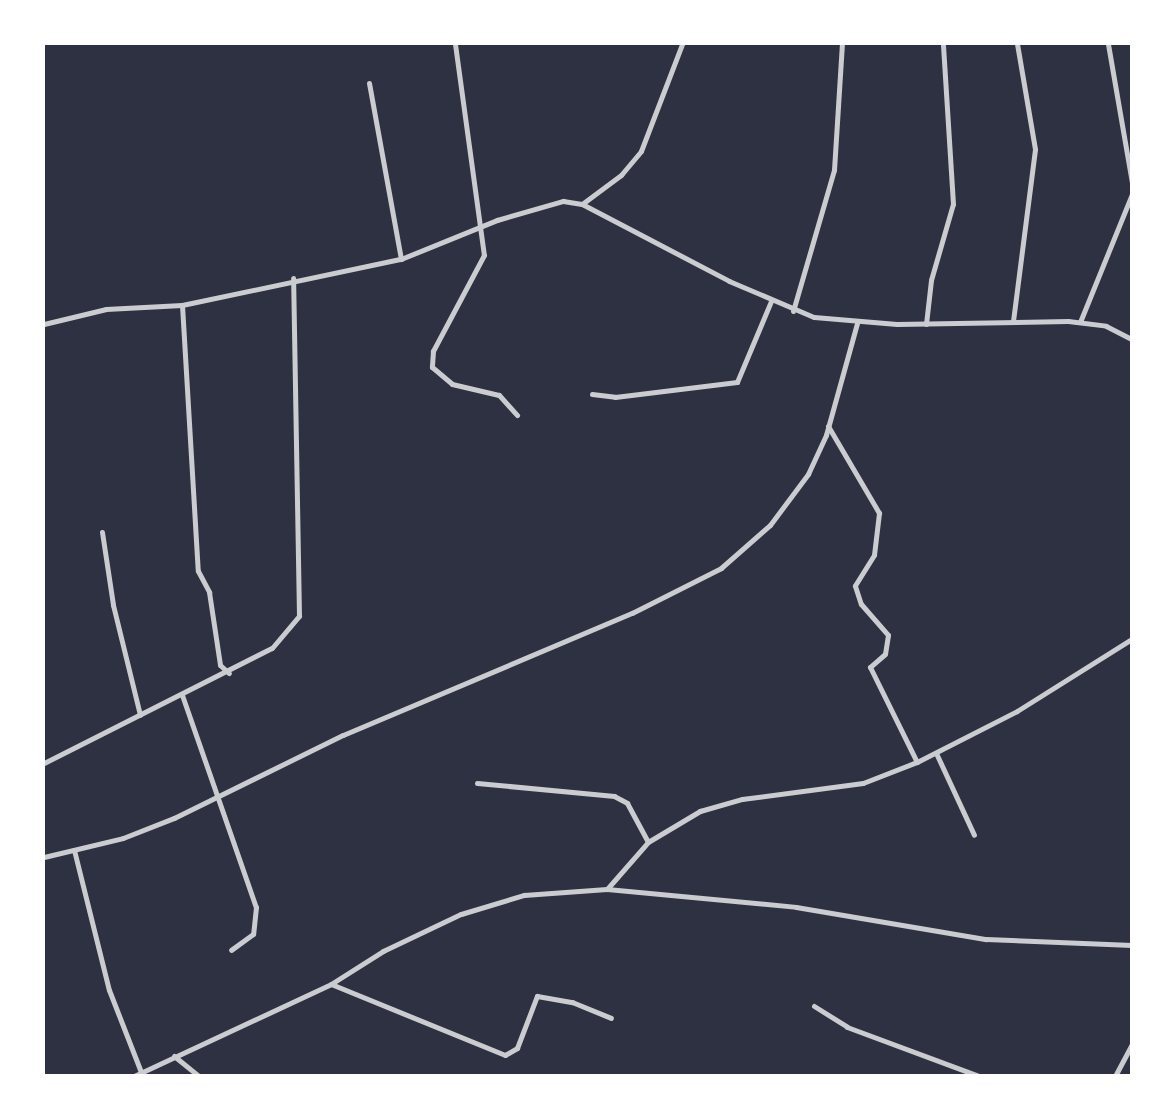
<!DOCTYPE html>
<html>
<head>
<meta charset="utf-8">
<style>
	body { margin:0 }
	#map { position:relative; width:1175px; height:1119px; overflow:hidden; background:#2d3142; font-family:"Libre Baskerville",serif }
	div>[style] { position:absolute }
	.minor>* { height:5px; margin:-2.5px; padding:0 2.5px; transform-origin:2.5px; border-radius:2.5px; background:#caccd0 }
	span { translate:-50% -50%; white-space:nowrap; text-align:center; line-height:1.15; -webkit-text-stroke:6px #fff; paint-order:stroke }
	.frame { position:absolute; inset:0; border:45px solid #fff; pointer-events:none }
</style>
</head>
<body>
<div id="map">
	<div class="minor">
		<i style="left:455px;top:44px;width:213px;rotate:82.2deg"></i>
		<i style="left:484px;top:255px;width:109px;rotate:118deg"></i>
		<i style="left:433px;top:351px;width:16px;rotate:94deg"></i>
		<i style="left:432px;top:367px;width:26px;rotate:40deg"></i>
		<i style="left:452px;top:384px;width:48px;rotate:13.2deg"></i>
		<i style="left:499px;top:395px;width:27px;rotate:48deg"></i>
		<i style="left:1108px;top:44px;width:141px;rotate:80.2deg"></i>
		<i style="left:369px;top:83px;width:179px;rotate:79.7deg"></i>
		<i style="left:582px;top:204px;width:49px;rotate:-36.6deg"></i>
		<i style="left:621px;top:175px;width:31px;rotate:-50deg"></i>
		<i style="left:641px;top:151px;width:115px;rotate:-69deg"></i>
		<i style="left:182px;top:305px;width:266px;rotate:86.6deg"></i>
		<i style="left:198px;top:571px;width:24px;rotate:62deg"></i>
		<i style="left:209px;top:592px;width:74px;rotate:81.4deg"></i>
		<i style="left:220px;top:665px;width:12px;rotate:42deg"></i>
		<i style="left:793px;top:311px;width:147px;rotate:-73.8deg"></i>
		<i style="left:834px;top:170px;width:126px;rotate:-86.4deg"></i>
		<i style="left:1013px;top:321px;width:173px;rotate:-82.7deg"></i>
		<i style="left:1035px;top:149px;width:107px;rotate:-99.7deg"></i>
		<i style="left:1080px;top:322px;width:138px;rotate:-67.9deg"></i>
		<i style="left:44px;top:324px;width:64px;rotate:-13.6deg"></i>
		<i style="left:106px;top:309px;width:76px;rotate:-3deg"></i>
		<i style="left:182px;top:305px;width:224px;rotate:-11.9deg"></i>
		<i style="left:401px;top:259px;width:104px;rotate:-22.1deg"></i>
		<i style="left:497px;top:220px;width:69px;rotate:-16.1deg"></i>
		<i style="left:563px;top:201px;width:19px;rotate:9deg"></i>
		<i style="left:582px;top:204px;width:166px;rotate:27.6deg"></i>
		<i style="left:729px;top:281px;width:92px;rotate:23deg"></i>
		<i style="left:814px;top:317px;width:83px;rotate:4.8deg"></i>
		<i style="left:897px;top:324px;width:171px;rotate:-1deg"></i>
		<i style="left:1068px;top:321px;width:38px;rotate:7deg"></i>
		<i style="left:1106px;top:326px;width:29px;rotate:27deg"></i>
		<i style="left:926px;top:324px;width:44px;rotate:-83.5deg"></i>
		<i style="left:931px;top:280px;width:79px;rotate:-73.9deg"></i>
		<i style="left:953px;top:204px;width:160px;rotate:-93.6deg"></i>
		<i style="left:592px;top:394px;width:23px;rotate:7deg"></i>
		<i style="left:615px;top:397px;width:123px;rotate:-7deg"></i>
		<i style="left:737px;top:382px;width:88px;rotate:-67.2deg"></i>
		<i style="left:828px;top:426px;width:101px;rotate:59.6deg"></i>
		<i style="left:879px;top:513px;width:42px;rotate:96.8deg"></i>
		<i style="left:874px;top:555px;width:36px;rotate:122deg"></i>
		<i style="left:855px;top:586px;width:19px;rotate:72deg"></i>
		<i style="left:861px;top:604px;width:41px;rotate:48.9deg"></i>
		<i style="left:888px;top:635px;width:19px;rotate:99deg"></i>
		<i style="left:885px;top:654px;width:20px;rotate:139deg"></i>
		<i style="left:870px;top:667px;width:106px;rotate:63.7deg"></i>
		<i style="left:102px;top:532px;width:74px;rotate:81.4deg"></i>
		<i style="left:113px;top:605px;width:113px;rotate:76.2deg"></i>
		<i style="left:182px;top:695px;width:225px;rotate:70.8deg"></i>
		<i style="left:256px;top:907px;width:27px;rotate:96deg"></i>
		<i style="left:253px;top:934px;width:27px;rotate:144deg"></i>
		<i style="left:936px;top:753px;width:90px;rotate:65.1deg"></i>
		<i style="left:44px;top:763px;width:255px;rotate:-26.8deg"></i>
		<i style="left:272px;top:648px;width:42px;rotate:-49.8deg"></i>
		<i style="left:299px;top:616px;width:338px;rotate:-91deg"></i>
		<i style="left:477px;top:783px;width:138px;rotate:5.4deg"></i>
		<i style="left:614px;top:796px;width:15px;rotate:28deg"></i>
		<i style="left:627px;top:803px;width:44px;rotate:61.7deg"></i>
		<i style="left:74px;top:850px;width:144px;rotate:76deg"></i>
		<i style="left:109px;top:990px;width:88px;rotate:68.7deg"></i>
		<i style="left:44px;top:857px;width:81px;rotate:-13.5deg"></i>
		<i style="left:123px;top:838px;width:55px;rotate:-21.4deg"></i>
		<i style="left:174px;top:818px;width:188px;rotate:-26.2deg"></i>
		<i style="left:343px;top:735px;width:314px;rotate:-22.9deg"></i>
		<i style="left:632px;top:613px;width:100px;rotate:-26.8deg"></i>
		<i style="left:721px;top:568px;width:65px;rotate:-41.3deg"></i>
		<i style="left:770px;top:525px;width:64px;rotate:-53.3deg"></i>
		<i style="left:808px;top:474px;width:43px;rotate:-65.2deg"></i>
		<i style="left:826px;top:435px;width:116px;rotate:-74.5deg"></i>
		<i style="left:607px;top:889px;width:190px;rotate:5.4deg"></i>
		<i style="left:796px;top:907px;width:193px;rotate:9.6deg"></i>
		<i style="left:986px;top:939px;width:146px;rotate:2.4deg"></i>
		<i style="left:331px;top:984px;width:188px;rotate:22.2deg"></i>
		<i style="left:505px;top:1055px;width:14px;rotate:-30deg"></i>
		<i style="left:517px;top:1048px;width:56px;rotate:-69deg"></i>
		<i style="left:537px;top:996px;width:36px;rotate:10deg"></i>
		<i style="left:572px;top:1002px;width:42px;rotate:22.3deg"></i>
		<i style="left:814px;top:1006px;width:39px;rotate:32deg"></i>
		<i style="left:847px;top:1027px;width:141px;rotate:20.4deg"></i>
		<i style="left:174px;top:1056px;width:32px;rotate:39deg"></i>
		<i style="left:134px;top:1076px;width:217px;rotate:-25deg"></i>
		<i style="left:331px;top:984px;width:62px;rotate:-32.4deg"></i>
		<i style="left:383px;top:951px;width:86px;rotate:-25.4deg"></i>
		<i style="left:461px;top:914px;width:66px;rotate:-16.8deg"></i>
		<i style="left:524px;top:895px;width:83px;rotate:-4.1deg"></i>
		<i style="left:607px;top:889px;width:62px;rotate:-48.9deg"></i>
		<i style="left:648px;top:842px;width:61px;rotate:-30.8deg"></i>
		<i style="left:700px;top:811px;width:44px;rotate:-15.9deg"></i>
		<i style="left:742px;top:799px;width:122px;rotate:-7.5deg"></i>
		<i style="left:863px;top:783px;width:58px;rotate:-21.3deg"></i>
		<i style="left:917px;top:762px;width:112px;rotate:-27deg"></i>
		<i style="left:1017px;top:711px;width:136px;rotate:-32.1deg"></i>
		<i style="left:1115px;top:1076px;width:36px;rotate:-62deg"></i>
	</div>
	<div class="frame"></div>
</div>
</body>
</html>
